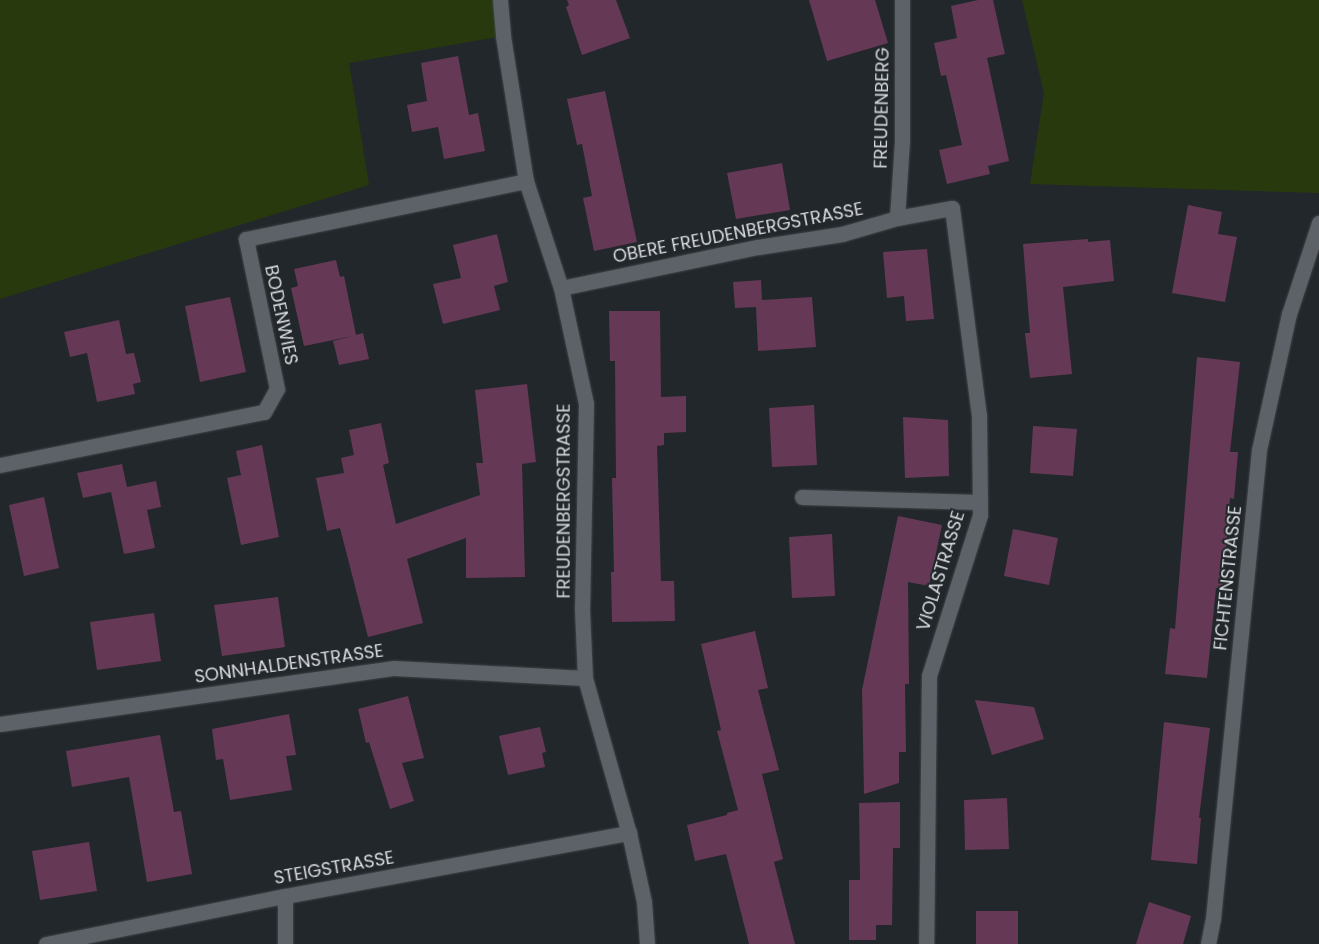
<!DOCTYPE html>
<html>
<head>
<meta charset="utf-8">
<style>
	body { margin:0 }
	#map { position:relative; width:1319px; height:944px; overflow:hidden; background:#22272b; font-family:Poppins,sans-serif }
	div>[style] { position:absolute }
	.green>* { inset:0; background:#28390e }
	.building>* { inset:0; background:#653955 }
	.roads { filter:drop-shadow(0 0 1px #414448) drop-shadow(0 0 1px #414448) }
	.service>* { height:15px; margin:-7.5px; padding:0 7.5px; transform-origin:7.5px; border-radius:7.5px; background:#5d6268 }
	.minor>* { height:15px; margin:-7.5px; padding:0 7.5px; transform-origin:7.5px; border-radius:7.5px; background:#5d6268 }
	span { translate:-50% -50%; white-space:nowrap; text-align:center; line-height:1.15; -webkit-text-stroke:4px #22272b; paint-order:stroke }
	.street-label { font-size:18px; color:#d9dcdf }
</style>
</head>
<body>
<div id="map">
	<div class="green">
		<i style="clip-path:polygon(0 0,500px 0,503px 36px,349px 63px,369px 185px,0 299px)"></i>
		<i style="clip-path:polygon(1022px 0,1319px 0,1319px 193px,1030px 184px,1044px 93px)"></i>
	</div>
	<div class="building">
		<i style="clip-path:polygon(567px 0,616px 0,630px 38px,582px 55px,566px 7px,569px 5px)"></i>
		<i style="clip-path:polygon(809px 0,875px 0,888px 43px,827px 61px)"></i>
		<i style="clip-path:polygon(978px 0,993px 0,1005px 54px,987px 58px,1009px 161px,988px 166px,990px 174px,947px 184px,939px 150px,962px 145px,946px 75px,941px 76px,934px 43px,957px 38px,951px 6px)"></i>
		<i style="clip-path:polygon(458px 56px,469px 115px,478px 113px,485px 151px,444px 159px,438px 127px,412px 132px,407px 105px,427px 101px,421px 63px)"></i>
		<i style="clip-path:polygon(605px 91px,637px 242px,594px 251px,583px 198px,592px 196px,582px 144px,577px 145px,567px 99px)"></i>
		<i style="clip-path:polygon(782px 163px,790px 210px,736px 219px,727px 173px)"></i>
		<i style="clip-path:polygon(1188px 205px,1222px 212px,1218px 234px,1237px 237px,1225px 302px,1172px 293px)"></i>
		<i style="clip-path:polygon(497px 234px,508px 282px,494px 286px,500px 310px,443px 324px,433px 284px,461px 278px,453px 245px)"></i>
		<i style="clip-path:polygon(1088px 239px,1088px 242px,1110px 240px,1114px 281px,1063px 287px,1072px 374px,1030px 378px,1025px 333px,1030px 333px,1023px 244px)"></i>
		<i style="clip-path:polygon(927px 249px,934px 319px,906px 321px,904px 296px,887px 298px,883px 252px)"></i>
		<i style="clip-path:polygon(336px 260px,340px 277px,344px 276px,356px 335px,363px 333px,369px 359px,339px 365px,333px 341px,353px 336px,304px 346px,291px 288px,298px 286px,294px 269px)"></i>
		<i style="clip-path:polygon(761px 280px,762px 300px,812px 297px,816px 347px,758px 351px,756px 307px,735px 308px,733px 282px)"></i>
		<i style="clip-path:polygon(230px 297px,246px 372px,200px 382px,185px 306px)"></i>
		<i style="clip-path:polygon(609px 311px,660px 311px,661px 397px,686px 396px,686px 432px,664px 433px,664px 445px,657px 446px,661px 581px,674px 581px,675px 621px,612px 622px,611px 572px,614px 572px,612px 478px,616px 478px,615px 361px,610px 361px)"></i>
		<i style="clip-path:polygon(119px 320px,126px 354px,134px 353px,141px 382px,133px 384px,135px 394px,97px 402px,87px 353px,70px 357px,64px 332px)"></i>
		<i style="clip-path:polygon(1197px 357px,1240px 362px,1230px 452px,1238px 452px,1234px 499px,1230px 498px,1223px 589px,1216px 588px,1207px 678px,1165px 674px,1170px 628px,1175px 629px)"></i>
		<i style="clip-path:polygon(527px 384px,536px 462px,522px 464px,525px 577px,466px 578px,466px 538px,407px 559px,423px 623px,368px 637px,340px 528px,327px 531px,316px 478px,344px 473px,341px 458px,354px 455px,349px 430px,381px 423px,389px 463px,383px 465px,396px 524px,480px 495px,476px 463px,483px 463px,475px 390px)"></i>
		<i style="clip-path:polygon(814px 405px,817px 465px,772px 467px,769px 408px)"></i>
		<i style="clip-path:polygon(903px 417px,948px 420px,949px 476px,905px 478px)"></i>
		<i style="clip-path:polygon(1033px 426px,1077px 429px,1073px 476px,1030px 473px)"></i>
		<i style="clip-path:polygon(262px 445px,279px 537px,241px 545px,227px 478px,241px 475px,236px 451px)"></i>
		<i style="clip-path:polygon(122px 464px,127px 487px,156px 481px,161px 507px,147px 510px,155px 548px,124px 554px,111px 492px,83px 498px,77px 473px)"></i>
		<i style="clip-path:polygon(44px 497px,59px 568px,24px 576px,9px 505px)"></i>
		<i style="clip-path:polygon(898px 516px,942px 525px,929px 586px,908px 582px,909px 684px,905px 684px,906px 752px,899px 752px,899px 783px,864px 794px,862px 690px)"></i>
		<i style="clip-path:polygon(1013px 529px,1058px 538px,1049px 585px,1004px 576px)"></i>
		<i style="clip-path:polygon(832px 534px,835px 596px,792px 598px,789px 537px)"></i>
		<i style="clip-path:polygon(278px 597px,285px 647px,222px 656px,214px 605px)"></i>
		<i style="clip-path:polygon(154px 613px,161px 661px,97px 670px,90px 622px)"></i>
		<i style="clip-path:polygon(755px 631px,768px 688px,758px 690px,779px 770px,762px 774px,783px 859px,774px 862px,795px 944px,749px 944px,726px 854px,695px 861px,687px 825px,727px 815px,727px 813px,738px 810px,717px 731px,721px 730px,701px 644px)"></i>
		<i style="clip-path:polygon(408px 696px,424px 758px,402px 763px,414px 801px,390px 809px,369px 742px,366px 743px,358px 709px)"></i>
		<i style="clip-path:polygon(975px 700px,1034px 707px,1044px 739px,992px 755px)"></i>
		<i style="clip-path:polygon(289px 714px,296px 755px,286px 756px,292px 790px,230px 800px,223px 759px,216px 760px,212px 729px)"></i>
		<i style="clip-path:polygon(1164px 722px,1210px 728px,1199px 818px,1201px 818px,1197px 864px,1151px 860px)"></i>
		<i style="clip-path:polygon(540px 727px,546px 752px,542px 753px,545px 767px,508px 775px,499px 736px)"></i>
		<i style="clip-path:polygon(160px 735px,174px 812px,181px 811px,192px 874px,147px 882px,129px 777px,72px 787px,66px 751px)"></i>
		<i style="clip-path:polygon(1007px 798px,1009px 849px,965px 850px,964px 800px)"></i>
		<i style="clip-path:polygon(900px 802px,900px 848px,893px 848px,892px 925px,876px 925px,876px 940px,849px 940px,849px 880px,860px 880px,859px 803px)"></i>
		<i style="clip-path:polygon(89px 842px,97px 891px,40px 900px,32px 851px)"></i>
		<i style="clip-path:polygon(1149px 902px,1191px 916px,1183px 944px,1136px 944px)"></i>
		<i style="clip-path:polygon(976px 911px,1018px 911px,1018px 944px,976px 944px)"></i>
	</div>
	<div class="roads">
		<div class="service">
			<i style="left:802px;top:497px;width:178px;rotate:1.6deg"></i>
			<i style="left:285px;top:944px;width:48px;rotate:-90deg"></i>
		</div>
		<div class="minor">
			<i style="left:500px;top:0;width:36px;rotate:85deg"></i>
			<i style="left:503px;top:36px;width:147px;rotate:81deg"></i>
			<i style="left:526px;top:181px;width:113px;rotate:71.9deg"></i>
			<i style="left:561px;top:288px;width:119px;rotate:77.8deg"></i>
			<i style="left:586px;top:404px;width:205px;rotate:91.1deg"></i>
			<i style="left:582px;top:609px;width:69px;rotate:87.5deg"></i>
			<i style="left:585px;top:678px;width:161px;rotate:74.2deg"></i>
			<i style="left:629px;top:833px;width:71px;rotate:77.7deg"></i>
			<i style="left:644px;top:902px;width:42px;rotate:85.9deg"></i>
			<i style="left:897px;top:218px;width:77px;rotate:-86.3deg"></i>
			<i style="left:902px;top:141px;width:141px;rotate:-90deg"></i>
			<i style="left:561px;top:288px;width:201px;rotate:-11.8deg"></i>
			<i style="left:758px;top:247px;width:85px;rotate:-8.8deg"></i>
			<i style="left:842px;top:234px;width:57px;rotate:-16.2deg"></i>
			<i style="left:897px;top:218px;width:56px;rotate:-10.3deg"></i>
			<i style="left:952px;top:208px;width:209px;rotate:82.6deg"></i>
			<i style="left:979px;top:415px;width:100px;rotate:89.4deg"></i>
			<i style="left:980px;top:515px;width:169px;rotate:107.6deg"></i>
			<i style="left:929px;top:676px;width:268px;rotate:90.6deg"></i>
			<i style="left:0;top:465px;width:269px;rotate:-11.4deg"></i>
			<i style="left:264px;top:412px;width:26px;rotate:-61deg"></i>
			<i style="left:277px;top:389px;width:153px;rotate:-101.7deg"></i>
			<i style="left:246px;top:239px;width:286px;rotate:-11.7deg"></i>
			<i style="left:0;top:724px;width:398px;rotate:-8.1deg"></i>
			<i style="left:394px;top:668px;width:191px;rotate:3deg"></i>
			<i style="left:46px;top:944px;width:244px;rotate:-11.4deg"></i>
			<i style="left:285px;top:896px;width:350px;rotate:-10.4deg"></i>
			<i style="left:1208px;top:944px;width:25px;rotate:-79deg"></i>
			<i style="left:1213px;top:919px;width:471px;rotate:-84.4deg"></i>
			<i style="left:1259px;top:450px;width:139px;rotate:-77.6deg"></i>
			<i style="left:1289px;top:314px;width:96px;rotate:-71.8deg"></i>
		</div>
	</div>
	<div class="street-label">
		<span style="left:882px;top:108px;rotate:-89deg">FREUDENBERG</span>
		<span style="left:738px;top:233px;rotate:-11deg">OBERE FREUDENBERGSTRASSE</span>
		<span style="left:281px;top:315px;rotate:78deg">BODENWIES</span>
		<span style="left:564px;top:501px;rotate:-90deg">FREUDENBERGSTRASSE</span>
		<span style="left:941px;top:571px;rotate:-73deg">VIOLASTRASSE</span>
		<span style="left:1228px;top:578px;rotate:-84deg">FICHTENSTRASSE</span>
		<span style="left:289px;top:664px;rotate:-8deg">SONNHALDENSTRASSE</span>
		<span style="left:334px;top:868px;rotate:-10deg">STEIGSTRASSE</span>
	</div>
</div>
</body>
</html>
